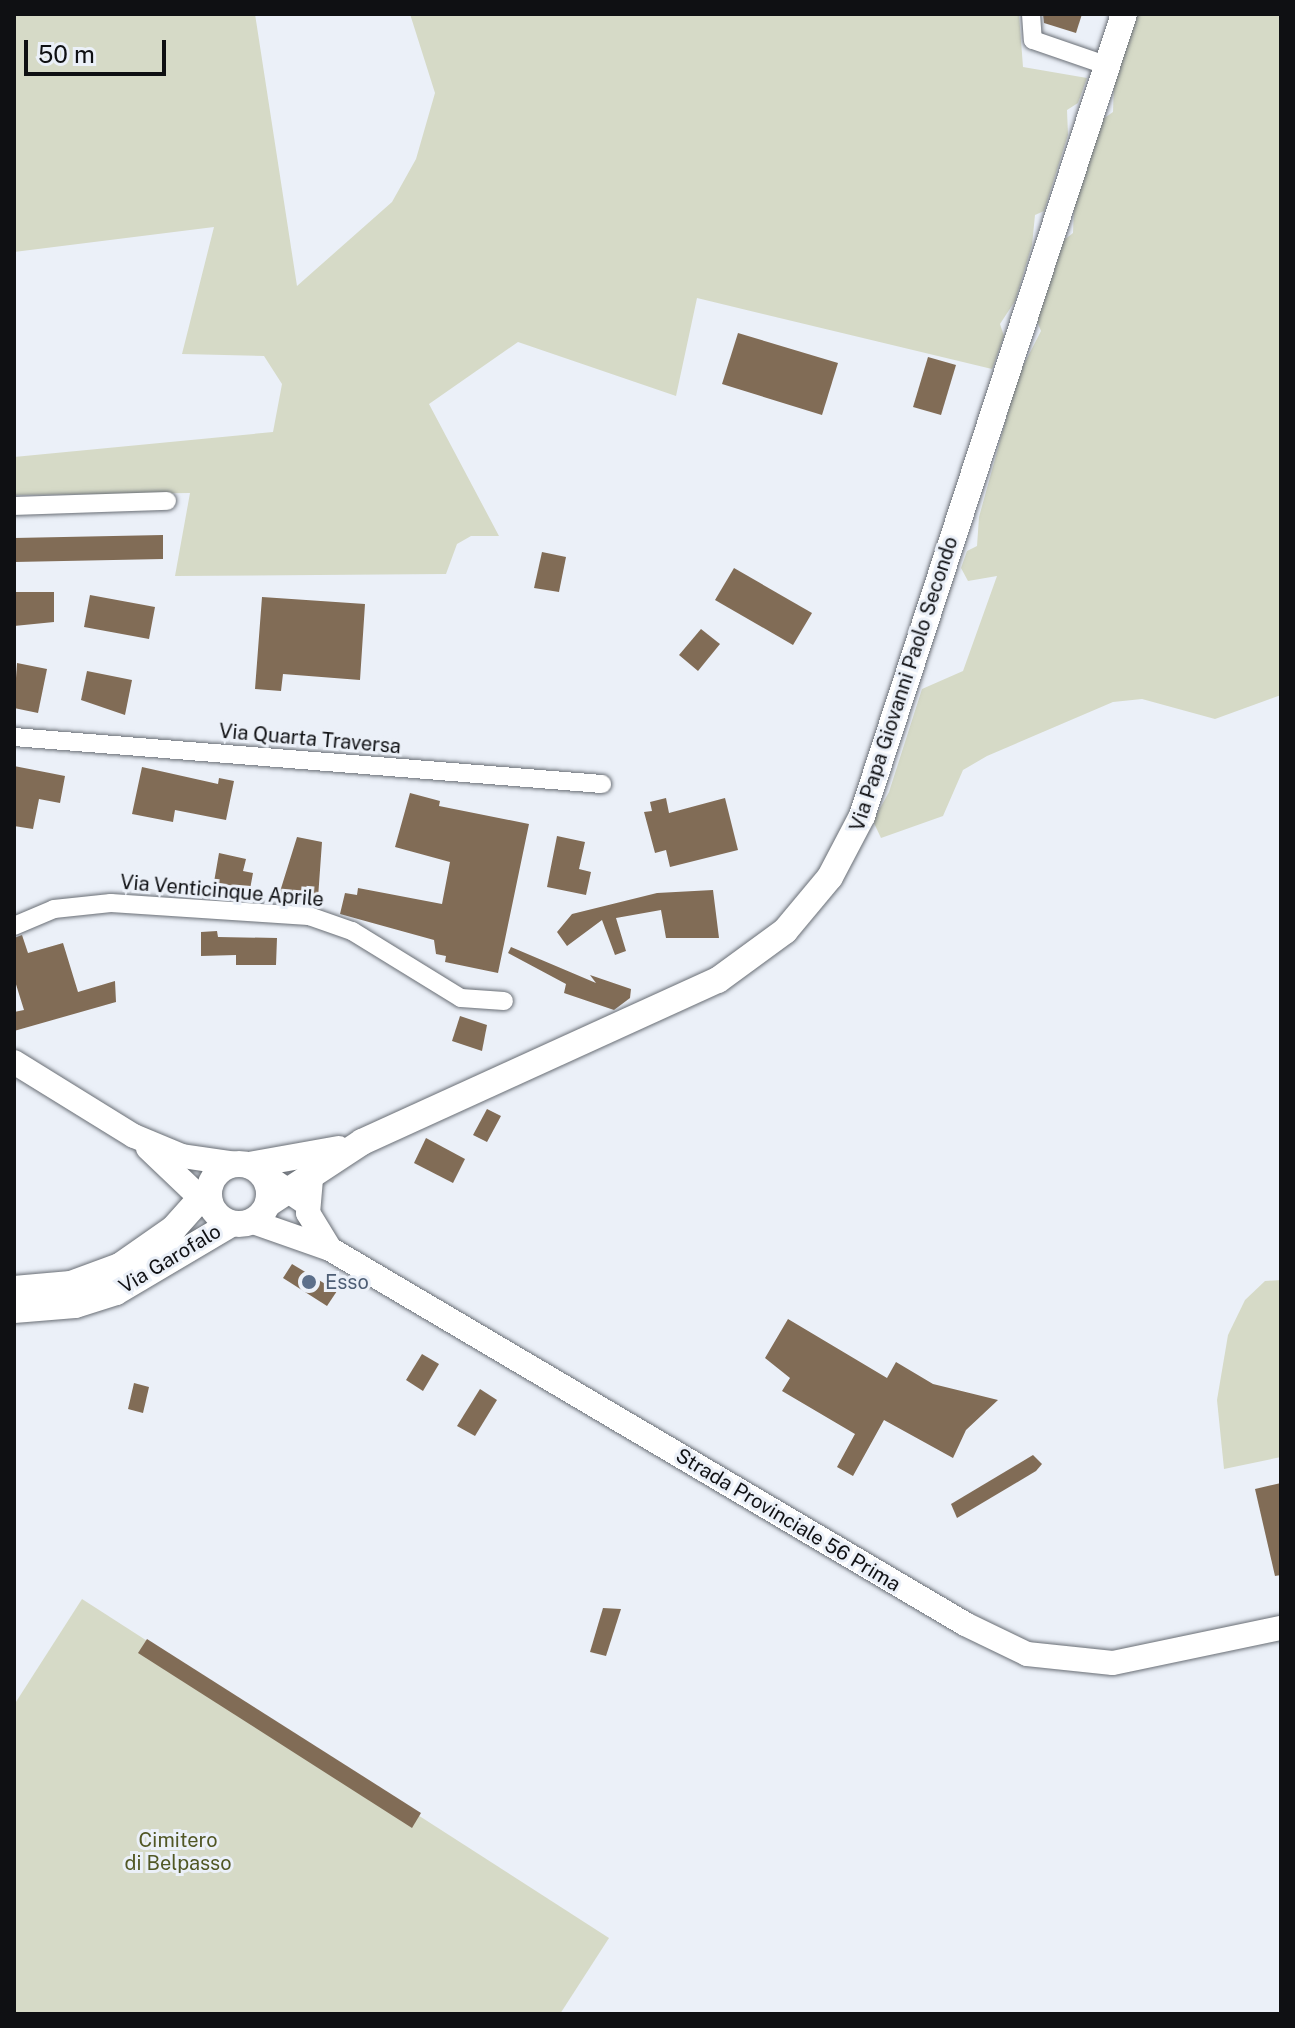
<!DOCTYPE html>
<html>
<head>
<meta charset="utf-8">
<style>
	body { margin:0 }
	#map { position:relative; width:1295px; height:2028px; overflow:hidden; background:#ebf0f8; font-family:"Public Sans",sans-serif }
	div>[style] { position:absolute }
	.green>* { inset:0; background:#d6dac7 }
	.building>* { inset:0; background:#816c56 }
	.roads { filter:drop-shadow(0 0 2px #696e75) drop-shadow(0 0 2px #696e75) }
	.minor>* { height:18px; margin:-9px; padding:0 9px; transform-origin:9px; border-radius:9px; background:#fff }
	.tertiary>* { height:24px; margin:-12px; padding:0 12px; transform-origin:12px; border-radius:12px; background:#fff }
	.secondary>* { height:26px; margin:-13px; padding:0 13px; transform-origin:13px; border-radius:13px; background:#fff }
	.secondary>.ring { margin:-13px; padding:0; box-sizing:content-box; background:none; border:26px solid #fff; border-radius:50% }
	.dots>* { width:22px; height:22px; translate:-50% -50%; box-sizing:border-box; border:4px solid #ebf0f8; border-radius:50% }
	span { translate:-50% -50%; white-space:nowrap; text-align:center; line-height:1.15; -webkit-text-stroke:6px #ebf0f8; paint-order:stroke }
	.street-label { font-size:20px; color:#0f1013 }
	.service-label { font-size:20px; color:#4e5e75 }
	.left { translate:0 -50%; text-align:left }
	.park-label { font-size:20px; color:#515725 }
	.frame { position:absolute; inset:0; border:16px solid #0f1013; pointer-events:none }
	.scale { position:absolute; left:24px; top:40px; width:142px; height:36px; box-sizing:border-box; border:4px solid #0f1013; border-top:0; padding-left:10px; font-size:24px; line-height:28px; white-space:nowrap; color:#0f1013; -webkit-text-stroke:6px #ebf0f8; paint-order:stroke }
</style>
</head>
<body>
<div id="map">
	<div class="green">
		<i style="clip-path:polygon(14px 14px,255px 14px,297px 286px,392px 202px,416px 159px,435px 93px,410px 14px,1019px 14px,1023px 67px,1087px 78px,1078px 103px,1067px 110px,1068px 135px,1044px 211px,1035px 215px,1032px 245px,1015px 301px,1000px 324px,1004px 336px,992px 369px,697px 298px,676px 396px,518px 342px,429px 404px,499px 536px,471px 536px,457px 544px,446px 574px,175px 576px,190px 493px,14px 495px,14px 457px,273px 432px,282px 384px,264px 356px,182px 354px,214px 227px,14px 252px)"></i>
		<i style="clip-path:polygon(1137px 14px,1281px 14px,1281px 695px,1215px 719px,1142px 699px,1113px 702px,987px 756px,963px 770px,943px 816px,881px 838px,873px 821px,889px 792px,922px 689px,963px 671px,997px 576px,968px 581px,961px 568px,967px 551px,977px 546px,979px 517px,1018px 376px,1041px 331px,1037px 321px,1064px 240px,1073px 233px,1074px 207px,1103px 119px,1113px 112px,1114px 83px)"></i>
		<i style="clip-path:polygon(1281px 1280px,1281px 1457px,1224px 1469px,1217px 1400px,1228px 1335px,1245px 1300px,1265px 1281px)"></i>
		<i style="clip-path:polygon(82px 1599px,609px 1938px,560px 2014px,14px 2014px,14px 1705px)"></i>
	</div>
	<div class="building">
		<i style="clip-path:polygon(1043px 14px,1082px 14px,1076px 33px,1044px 23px)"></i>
		<i style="clip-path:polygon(738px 333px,838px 363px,822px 415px,722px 384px)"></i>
		<i style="clip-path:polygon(928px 357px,956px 365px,941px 415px,913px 407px)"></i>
		<i style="clip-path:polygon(163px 535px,163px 559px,14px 562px,14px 538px)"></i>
		<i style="clip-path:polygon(542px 552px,566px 557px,559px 592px,534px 588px)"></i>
		<i style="clip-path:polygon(734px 568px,812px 613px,793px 645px,715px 600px)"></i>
		<i style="clip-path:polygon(14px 592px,54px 592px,54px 622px,14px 626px)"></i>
		<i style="clip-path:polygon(90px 595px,155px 607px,149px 639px,84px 627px)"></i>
		<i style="clip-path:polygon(262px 597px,365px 604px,360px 680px,283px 674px,281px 691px,255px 689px)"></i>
		<i style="clip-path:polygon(701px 629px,720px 644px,698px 671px,679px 655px)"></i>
		<i style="clip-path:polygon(17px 663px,47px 669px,38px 713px,14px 708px)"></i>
		<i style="clip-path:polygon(87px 671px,132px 680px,125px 715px,81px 700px)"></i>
		<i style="clip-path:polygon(14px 766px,65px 776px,60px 803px,39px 799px,33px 829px,14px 826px)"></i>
		<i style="clip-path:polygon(142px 767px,218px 784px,219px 778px,234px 781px,226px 820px,175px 810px,173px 822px,132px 814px)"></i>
		<i style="clip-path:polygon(410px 793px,440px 801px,439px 806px,529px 824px,498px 973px,445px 962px,446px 956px,436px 954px,434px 940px,340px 914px,345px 893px,357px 895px,358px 888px,442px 904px,450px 862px,395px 847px)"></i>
		<i style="clip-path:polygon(666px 798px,669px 813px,725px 798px,738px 850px,670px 867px,666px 850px,655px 853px,644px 812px,652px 811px,650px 802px)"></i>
		<i style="clip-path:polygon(557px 836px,585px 842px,579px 869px,591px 872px,586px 895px,547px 887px)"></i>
		<i style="clip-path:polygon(297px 837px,322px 842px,318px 898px,309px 896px,308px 904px,278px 898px)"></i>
		<i style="clip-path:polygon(219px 853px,246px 859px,243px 871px,253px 873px,248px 900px,232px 897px,234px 886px,214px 882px)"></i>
		<i style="clip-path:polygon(713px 890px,719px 938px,666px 938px,661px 910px,616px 918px,626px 951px,615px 955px,602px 920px,567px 946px,557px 932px,572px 914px,657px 893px)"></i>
		<i style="clip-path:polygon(217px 931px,218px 937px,277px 938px,276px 965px,236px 965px,236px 955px,201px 956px,201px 932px)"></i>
		<i style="clip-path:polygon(22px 935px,28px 953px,63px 943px,78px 992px,115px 981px,116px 1002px,14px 1031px,14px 1012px,24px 1010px,14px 978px,14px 938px)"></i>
		<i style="clip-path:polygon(511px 947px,596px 983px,590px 975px,631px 989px,630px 998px,614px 1010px,564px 993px,566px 984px,508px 953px)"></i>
		<i style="clip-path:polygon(460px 1016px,487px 1025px,482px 1051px,452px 1041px)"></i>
		<i style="clip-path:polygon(487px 1109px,501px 1116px,487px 1142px,473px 1135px)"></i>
		<i style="clip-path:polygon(426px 1138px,465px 1159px,453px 1183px,414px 1163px)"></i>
		<i style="clip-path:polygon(292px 1264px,337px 1291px,327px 1306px,283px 1278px)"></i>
		<i style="clip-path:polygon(788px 1319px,887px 1378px,896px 1362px,933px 1384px,998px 1400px,966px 1430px,953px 1458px,884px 1420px,853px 1476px,837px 1467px,855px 1434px,782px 1391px,790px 1378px,765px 1358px)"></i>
		<i style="clip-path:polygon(422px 1354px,439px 1364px,423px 1391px,406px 1380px)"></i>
		<i style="clip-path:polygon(134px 1383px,149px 1387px,143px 1413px,128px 1409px)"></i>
		<i style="clip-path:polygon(480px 1389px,497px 1400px,475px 1436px,457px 1426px)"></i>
		<i style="clip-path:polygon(1033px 1455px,1042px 1464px,1036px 1471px,957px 1518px,951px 1504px)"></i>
		<i style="clip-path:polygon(1281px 1483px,1281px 1575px,1275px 1576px,1255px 1489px)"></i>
		<i style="clip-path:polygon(603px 1608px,621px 1609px,606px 1656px,590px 1652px)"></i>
		<i style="clip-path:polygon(147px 1639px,421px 1813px,412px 1828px,138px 1653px)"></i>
	</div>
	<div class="roads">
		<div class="minor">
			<i style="left:1031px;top:14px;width:26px;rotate:86deg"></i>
			<i style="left:1033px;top:40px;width:79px;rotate:19.1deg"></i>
			<i style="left:14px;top:506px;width:153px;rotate:-1.9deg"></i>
			<i style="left:14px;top:737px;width:590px;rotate:4.57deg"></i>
			<i style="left:14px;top:926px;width:43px;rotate:-23deg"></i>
			<i style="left:54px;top:909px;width:57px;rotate:-6deg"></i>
			<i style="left:111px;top:903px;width:198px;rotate:3.8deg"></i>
			<i style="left:309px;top:916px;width:46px;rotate:19.2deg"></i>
			<i style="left:352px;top:931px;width:128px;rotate:31.6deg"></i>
			<i style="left:461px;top:998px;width:43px;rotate:4deg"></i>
		</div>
		<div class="tertiary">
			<i style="left:14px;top:1062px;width:141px;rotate:31.7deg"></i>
			<i style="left:134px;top:1136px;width:52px;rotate:22.6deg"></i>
			<i style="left:182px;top:1156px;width:56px;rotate:8.3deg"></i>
			<i style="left:148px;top:1148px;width:87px;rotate:43.6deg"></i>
			<i style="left:259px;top:1171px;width:53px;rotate:34.3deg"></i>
			<i style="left:311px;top:1179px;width:34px;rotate:95deg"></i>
			<i style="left:308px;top:1213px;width:42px;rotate:58.6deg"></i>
			<i style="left:253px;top:1222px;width:82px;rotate:19.3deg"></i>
			<i style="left:330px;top:1249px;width:737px;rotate:30.56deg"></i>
			<i style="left:965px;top:1624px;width:69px;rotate:25.8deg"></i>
			<i style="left:1027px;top:1654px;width:86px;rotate:6deg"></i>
			<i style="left:1113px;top:1663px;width:172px;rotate:-11.8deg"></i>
		</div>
		<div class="secondary">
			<i class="ring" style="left:209px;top:1164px;width:34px;height:34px"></i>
			<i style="left:249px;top:1165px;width:91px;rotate:-10.1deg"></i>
			<i style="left:268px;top:1204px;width:113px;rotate:-33.4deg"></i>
			<i style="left:362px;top:1142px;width:391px;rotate:-24.5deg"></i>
			<i style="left:718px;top:980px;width:83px;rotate:-36.2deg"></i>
			<i style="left:785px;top:931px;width:70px;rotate:-50.2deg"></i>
			<i style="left:830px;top:877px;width:69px;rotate:-62.3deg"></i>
			<i style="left:862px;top:816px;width:844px;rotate:-71.91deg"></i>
			<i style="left:14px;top:1289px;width:57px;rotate:-5deg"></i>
			<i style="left:71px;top:1284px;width:52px;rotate:-20.2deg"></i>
			<i style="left:120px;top:1266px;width:66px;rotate:-35.1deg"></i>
			<i style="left:174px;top:1228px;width:51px;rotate:-48.2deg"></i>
			<i style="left:14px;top:1310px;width:61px;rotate:-4.7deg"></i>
			<i style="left:75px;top:1305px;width:43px;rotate:-17.6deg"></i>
			<i style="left:116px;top:1292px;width:134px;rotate:-30.6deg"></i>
		</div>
	</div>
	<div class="dots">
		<i style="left:309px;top:1282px;background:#5c6f8a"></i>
	</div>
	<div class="street-label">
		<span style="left:904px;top:684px;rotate:-72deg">Via Papa Giovanni Paolo Secondo</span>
		<span style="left:310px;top:739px;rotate:5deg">Via Quarta Traversa</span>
		<span style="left:222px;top:891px;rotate:5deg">Via Venticinque Aprile</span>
		<span style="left:170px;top:1259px;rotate:-31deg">Via Garofalo</span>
		<span style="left:788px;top:1520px;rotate:31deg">Strada Provinciale 56 Prima</span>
	</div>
	<div class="service-label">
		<span class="left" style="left:325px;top:1282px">Esso</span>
	</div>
	<div class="park-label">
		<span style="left:178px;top:1852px">Cimitero<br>di Belpasso</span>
	</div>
	<div class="frame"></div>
	<div class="scale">50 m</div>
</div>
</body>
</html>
